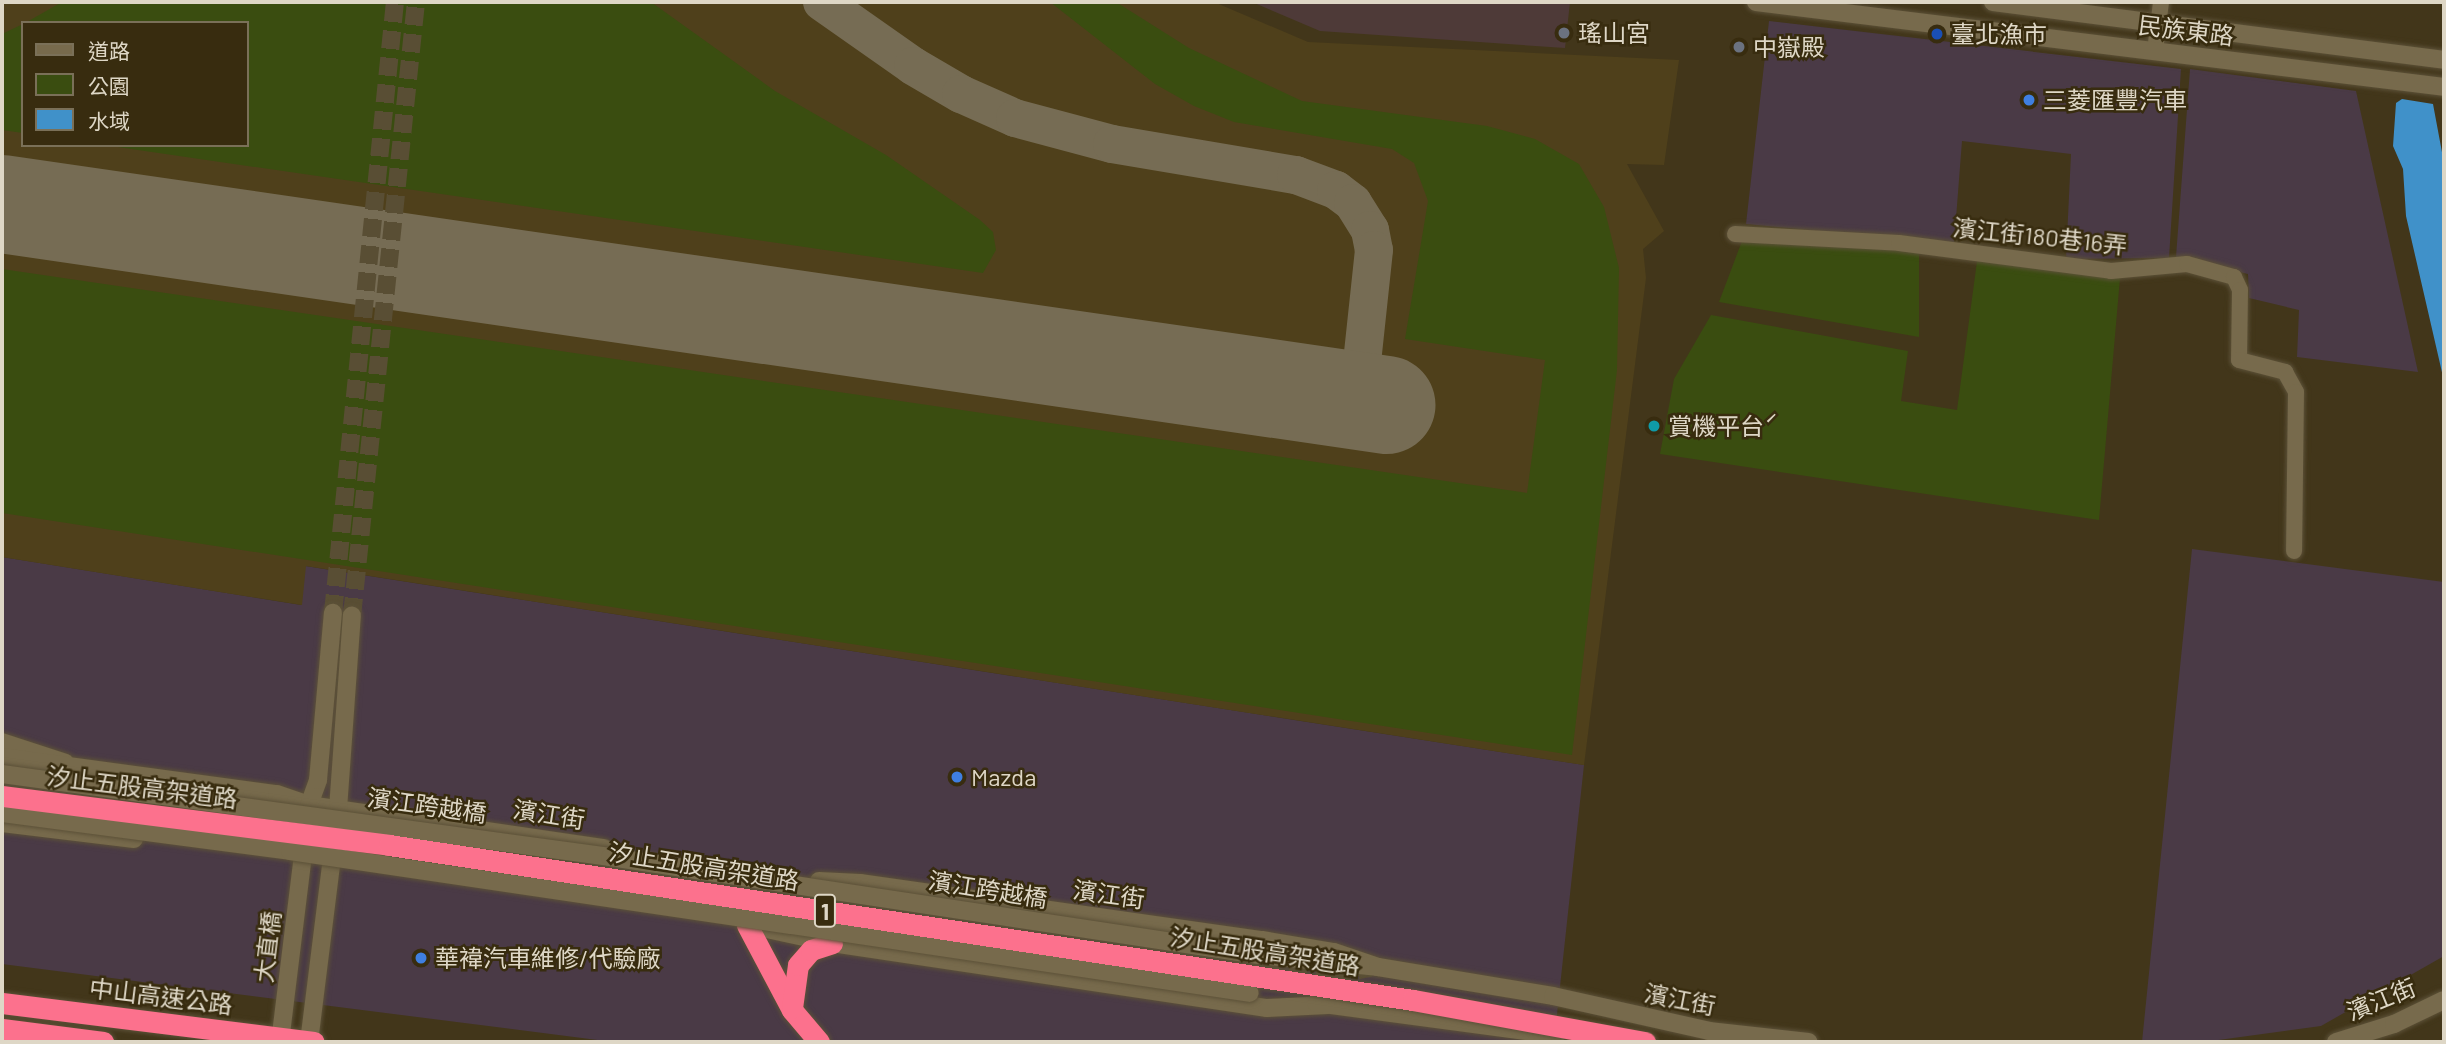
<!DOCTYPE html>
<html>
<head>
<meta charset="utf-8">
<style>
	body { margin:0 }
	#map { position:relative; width:2446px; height:1044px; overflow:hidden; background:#42361a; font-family:Barlow,"Noto Sans TC",sans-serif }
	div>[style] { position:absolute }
	.commercial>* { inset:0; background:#4e3a38 }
	.industrial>* { inset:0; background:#4a3a46 }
	.built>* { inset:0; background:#4f401b }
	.green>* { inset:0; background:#3a4d10 }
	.water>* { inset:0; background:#4091c9 }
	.taxiway>* { height:38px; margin:-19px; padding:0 19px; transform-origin:19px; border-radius:19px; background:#766c54 }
	.runway>* { height:98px; margin:-49px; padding:0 49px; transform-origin:49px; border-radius:49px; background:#766c54 }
	.secondary-tunnel>* { height:18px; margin-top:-9px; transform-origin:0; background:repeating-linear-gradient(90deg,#594e34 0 18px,transparent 0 27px) }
	.roads { filter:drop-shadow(0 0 2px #5c5138) drop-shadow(0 0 2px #5c5138) }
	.minor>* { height:16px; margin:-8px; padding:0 8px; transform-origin:8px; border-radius:8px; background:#776a4c }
	.tertiary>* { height:18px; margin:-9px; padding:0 9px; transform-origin:9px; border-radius:9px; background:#776a4c }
	.secondary>* { height:18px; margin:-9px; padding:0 9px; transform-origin:9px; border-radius:9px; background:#776a4c }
	.motorway>* { height:21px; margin:-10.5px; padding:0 10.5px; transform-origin:10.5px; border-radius:10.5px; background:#fc718d }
	.bridges { filter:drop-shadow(0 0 2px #5c5138) drop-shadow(0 0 2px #5c5138) }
	.secondary-bridge>* { height:18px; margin:-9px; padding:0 9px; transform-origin:9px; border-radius:9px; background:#776a4c }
	.motorway-bridge>* { height:21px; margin:-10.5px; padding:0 10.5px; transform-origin:10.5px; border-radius:10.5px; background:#fc718d }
	.dots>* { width:19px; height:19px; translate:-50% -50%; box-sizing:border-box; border:4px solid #382c0f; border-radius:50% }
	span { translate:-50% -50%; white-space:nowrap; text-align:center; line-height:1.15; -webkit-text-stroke:5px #382c0f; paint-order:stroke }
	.shield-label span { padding:2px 5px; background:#382c0f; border:2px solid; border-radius:5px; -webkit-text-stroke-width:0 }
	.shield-label { font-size:23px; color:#ded7c6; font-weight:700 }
	.street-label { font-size:24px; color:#ded7c6 }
	.poi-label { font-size:24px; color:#ded7c6 }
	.left { translate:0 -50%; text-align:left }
	.frame { position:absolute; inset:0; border:4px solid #ded7c6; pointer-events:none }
	.legend { position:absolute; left:21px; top:21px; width:228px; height:126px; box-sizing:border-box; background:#382c0f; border:2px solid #7a7058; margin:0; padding:9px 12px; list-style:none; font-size:21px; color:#ded7c6 }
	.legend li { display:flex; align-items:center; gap:14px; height:35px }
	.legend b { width:35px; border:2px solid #7a7058 }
</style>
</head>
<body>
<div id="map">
	<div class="commercial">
		<i style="clip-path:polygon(1252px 2px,1570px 2px,1565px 48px,1320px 31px)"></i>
	</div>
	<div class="industrial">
		<i style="clip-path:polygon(1769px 21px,2181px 69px,2169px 258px,2066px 259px,2071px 154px,1962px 141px,1954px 244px,1746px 224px)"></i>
		<i style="clip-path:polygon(2190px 69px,2356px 91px,2418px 372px,2297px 357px,2299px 310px,2249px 298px,2248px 274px,2176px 257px)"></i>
		<i style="clip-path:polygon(2192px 549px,2444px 582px,2444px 956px,2321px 1026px,2204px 1042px,2142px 1042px)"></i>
		<i style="clip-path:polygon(2px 557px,301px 605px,305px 566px,1584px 765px,1554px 1042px,613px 1042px,2px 964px)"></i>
	</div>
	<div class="built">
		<i style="clip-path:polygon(evenodd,2px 2px,1214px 2px,1308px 42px,1679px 60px,1664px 165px,1627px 164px,1664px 231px,1643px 249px,1646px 278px,1584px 765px,306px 566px,302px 605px,2px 557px,2px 2px,23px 23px,247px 23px,247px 145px,23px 145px,23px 23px)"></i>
	</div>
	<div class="green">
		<i style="clip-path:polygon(62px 2px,651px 2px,775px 91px,886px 155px,980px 220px,993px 232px,996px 250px,983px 273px,104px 145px,247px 145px,247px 23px,25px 23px)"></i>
		<i style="clip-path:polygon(1050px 2px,1116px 2px,1189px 48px,1302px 101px,1487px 126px,1535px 139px,1579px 164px,1604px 207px,1619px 268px,1617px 370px,1572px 755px,2px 513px,2px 269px,1527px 493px,1545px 360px,1405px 339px,1428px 201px,1414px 163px,1392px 149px,1234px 122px,1194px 106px,1155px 84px)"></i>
		<i style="clip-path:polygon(23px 24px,23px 133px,2px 130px,2px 34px)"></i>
		<i style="clip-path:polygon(1745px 233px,1919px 246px,1919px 337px,1719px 302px)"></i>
		<i style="clip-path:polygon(1978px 254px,2120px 278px,2099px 520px,1660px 454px,1674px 379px,1711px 315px,1908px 351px,1901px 401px,1957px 410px)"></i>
	</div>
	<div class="water">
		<i style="clip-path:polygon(2402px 99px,2433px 104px,2444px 163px,2444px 381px,2406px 216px,2403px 169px,2393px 146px,2396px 103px)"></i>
	</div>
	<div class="taxiway">
		<i style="left:822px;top:2px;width:111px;rotate:35.1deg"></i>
		<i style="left:913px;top:66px;width:56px;rotate:30.3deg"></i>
		<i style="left:961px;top:94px;width:59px;rotate:24deg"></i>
		<i style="left:1015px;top:118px;width:100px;rotate:15deg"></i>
		<i style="left:1112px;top:144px;width:187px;rotate:9.6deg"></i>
		<i style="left:1296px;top:175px;width:43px;rotate:20.6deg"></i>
		<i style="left:1336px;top:190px;width:21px;rotate:37deg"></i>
		<i style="left:1353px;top:203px;width:32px;rotate:58deg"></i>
		<i style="left:1370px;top:230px;width:20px;rotate:79deg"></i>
		<i style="left:1374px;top:250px;width:151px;rotate:96.1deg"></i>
	</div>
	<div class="runway">
		<i style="left:2px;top:204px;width:1399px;rotate:8.26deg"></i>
	</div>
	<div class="secondary-tunnel">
		<i style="left:333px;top:613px;width:614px;rotate:-84.21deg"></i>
		<i style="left:352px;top:616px;width:617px;rotate:-84.05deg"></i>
		<i style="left:1235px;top:965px;width:97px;rotate:6.5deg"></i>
		<i style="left:1331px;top:976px;width:40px;rotate:-12deg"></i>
	</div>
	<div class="roads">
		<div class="minor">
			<i style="left:2155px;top:51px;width:49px;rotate:-83deg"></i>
			<i style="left:1735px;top:234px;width:164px;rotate:3.1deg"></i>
			<i style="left:1899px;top:243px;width:214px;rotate:7.5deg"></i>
			<i style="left:2111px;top:271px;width:76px;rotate:-5.3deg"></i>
			<i style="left:2187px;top:264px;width:49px;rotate:15.5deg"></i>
			<i style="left:2234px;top:277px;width:14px;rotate:65deg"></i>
			<i style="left:2240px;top:290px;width:70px;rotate:90.8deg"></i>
			<i style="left:2239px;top:360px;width:48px;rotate:14.6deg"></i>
			<i style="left:2285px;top:372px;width:23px;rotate:61deg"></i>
			<i style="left:2296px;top:392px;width:159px;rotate:90.7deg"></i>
			<i style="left:2px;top:741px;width:67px;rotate:18.2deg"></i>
		</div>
		<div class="tertiary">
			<i style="left:1756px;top:2px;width:693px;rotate:7.04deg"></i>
			<i style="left:1993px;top:2px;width:455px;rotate:7.3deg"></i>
		</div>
		<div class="secondary">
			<i style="left:2px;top:757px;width:277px;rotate:7.7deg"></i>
			<i style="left:277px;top:794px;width:34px;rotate:19deg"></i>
			<i style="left:309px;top:805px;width:298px;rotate:8.3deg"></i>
			<i style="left:2px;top:823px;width:133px;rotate:6.9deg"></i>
			<i style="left:819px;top:881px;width:41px;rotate:2.8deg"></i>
			<i style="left:860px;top:883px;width:406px;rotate:8.1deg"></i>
			<i style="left:1262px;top:940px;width:73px;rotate:9.5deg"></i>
			<i style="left:1334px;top:952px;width:46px;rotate:18.8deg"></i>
			<i style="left:771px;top:930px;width:62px;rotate:12deg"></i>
			<i style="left:832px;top:943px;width:440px;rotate:8.5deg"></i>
			<i style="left:1267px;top:1008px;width:61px;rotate:-2.8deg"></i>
			<i style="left:1259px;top:955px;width:120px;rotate:5.8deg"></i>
			<i style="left:1378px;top:967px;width:177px;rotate:9.4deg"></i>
			<i style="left:1553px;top:996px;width:160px;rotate:12.6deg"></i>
			<i style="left:1709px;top:1031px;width:100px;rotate:6.3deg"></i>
			<i style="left:1316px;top:1003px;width:242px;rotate:7.6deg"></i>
			<i style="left:280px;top:1042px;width:239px;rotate:-83deg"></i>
			<i style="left:309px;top:805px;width:27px;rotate:-70deg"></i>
			<i style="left:318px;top:780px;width:168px;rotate:-84.9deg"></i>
			<i style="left:309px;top:1042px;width:235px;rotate:-82.9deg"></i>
			<i style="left:338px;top:809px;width:194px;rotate:-85.9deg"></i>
			<i style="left:2336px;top:1042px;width:61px;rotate:-17.2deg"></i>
			<i style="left:2394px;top:1024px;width:55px;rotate:-25.6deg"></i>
		</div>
		<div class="motorway">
			<i style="left:747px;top:925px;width:96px;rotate:62.1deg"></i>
			<i style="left:792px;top:1010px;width:42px;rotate:49.8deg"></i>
			<i style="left:2px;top:1003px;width:314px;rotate:7.1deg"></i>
			<i style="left:792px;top:1008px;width:43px;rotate:-82.1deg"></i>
			<i style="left:798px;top:965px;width:20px;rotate:-49deg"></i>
			<i style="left:811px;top:950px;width:22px;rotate:-18deg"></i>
			<i style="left:2px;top:1029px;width:102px;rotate:7.3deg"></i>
		</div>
	</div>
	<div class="bridges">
		<div class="secondary-bridge">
			<i style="left:2px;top:774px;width:614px;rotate:7.77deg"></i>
			<i style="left:610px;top:857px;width:656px;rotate:8.59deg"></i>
			<i style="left:2px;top:813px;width:290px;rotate:7.5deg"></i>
			<i style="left:290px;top:851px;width:970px;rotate:8.41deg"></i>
		</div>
		<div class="motorway-bridge">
			<i style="left:2px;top:796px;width:390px;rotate:7.2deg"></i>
			<i style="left:389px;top:845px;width:1036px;rotate:8.61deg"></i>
			<i style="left:1413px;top:1000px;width:236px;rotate:10.3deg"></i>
		</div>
	</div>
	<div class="dots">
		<i style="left:1564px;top:33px;background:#6b7280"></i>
		<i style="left:1937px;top:34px;background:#1a4fb4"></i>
		<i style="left:1739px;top:47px;background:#6b7280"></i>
		<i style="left:2029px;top:100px;background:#3f7fe0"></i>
		<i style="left:1654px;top:426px;background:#0f9aa8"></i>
		<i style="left:957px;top:777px;background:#3f7fe0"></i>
		<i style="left:421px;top:958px;background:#3f7fe0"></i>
	</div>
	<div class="shield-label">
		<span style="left:825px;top:911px">1</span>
	</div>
	<div class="street-label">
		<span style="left:2186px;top:30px;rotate:7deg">民族東路</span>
		<span style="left:2040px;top:236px;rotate:6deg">濱江街180巷16弄</span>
		<span style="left:142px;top:787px;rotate:7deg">汐止五股高架道路</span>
		<span style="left:427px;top:805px;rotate:8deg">濱江跨越橋</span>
		<span style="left:549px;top:814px;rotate:9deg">濱江街</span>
		<span style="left:704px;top:866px;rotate:9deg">汐止五股高架道路</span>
		<span style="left:988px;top:889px;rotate:9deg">濱江跨越橋</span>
		<span style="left:1109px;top:894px;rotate:8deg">濱江街</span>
		<span style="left:267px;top:947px;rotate:-83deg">大直橋</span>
		<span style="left:1265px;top:951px;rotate:9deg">汐止五股高架道路</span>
		<span style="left:161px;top:996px;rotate:7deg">中山高速公路</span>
		<span style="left:1680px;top:999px;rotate:11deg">濱江街</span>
		<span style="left:2381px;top:999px;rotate:-22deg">濱江街</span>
	</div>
	<div class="poi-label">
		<span class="left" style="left:1578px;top:33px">瑤山宮</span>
		<span class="left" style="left:1951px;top:34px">臺北漁市</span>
		<span class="left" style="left:1753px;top:47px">中嶽殿</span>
		<span class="left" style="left:2043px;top:100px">三菱匯豐汽車</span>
		<span class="left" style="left:1668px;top:426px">賞機平台ˊ</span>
		<span class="left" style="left:971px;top:777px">Mazda</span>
		<span class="left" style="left:435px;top:958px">華褘汽車維修/代驗廠</span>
	</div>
	<div class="frame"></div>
	<ul class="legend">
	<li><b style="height:9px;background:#776a4c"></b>道路</li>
	<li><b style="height:19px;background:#3a4d10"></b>公園</li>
	<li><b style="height:19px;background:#4091c9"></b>水域</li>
	</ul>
</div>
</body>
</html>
